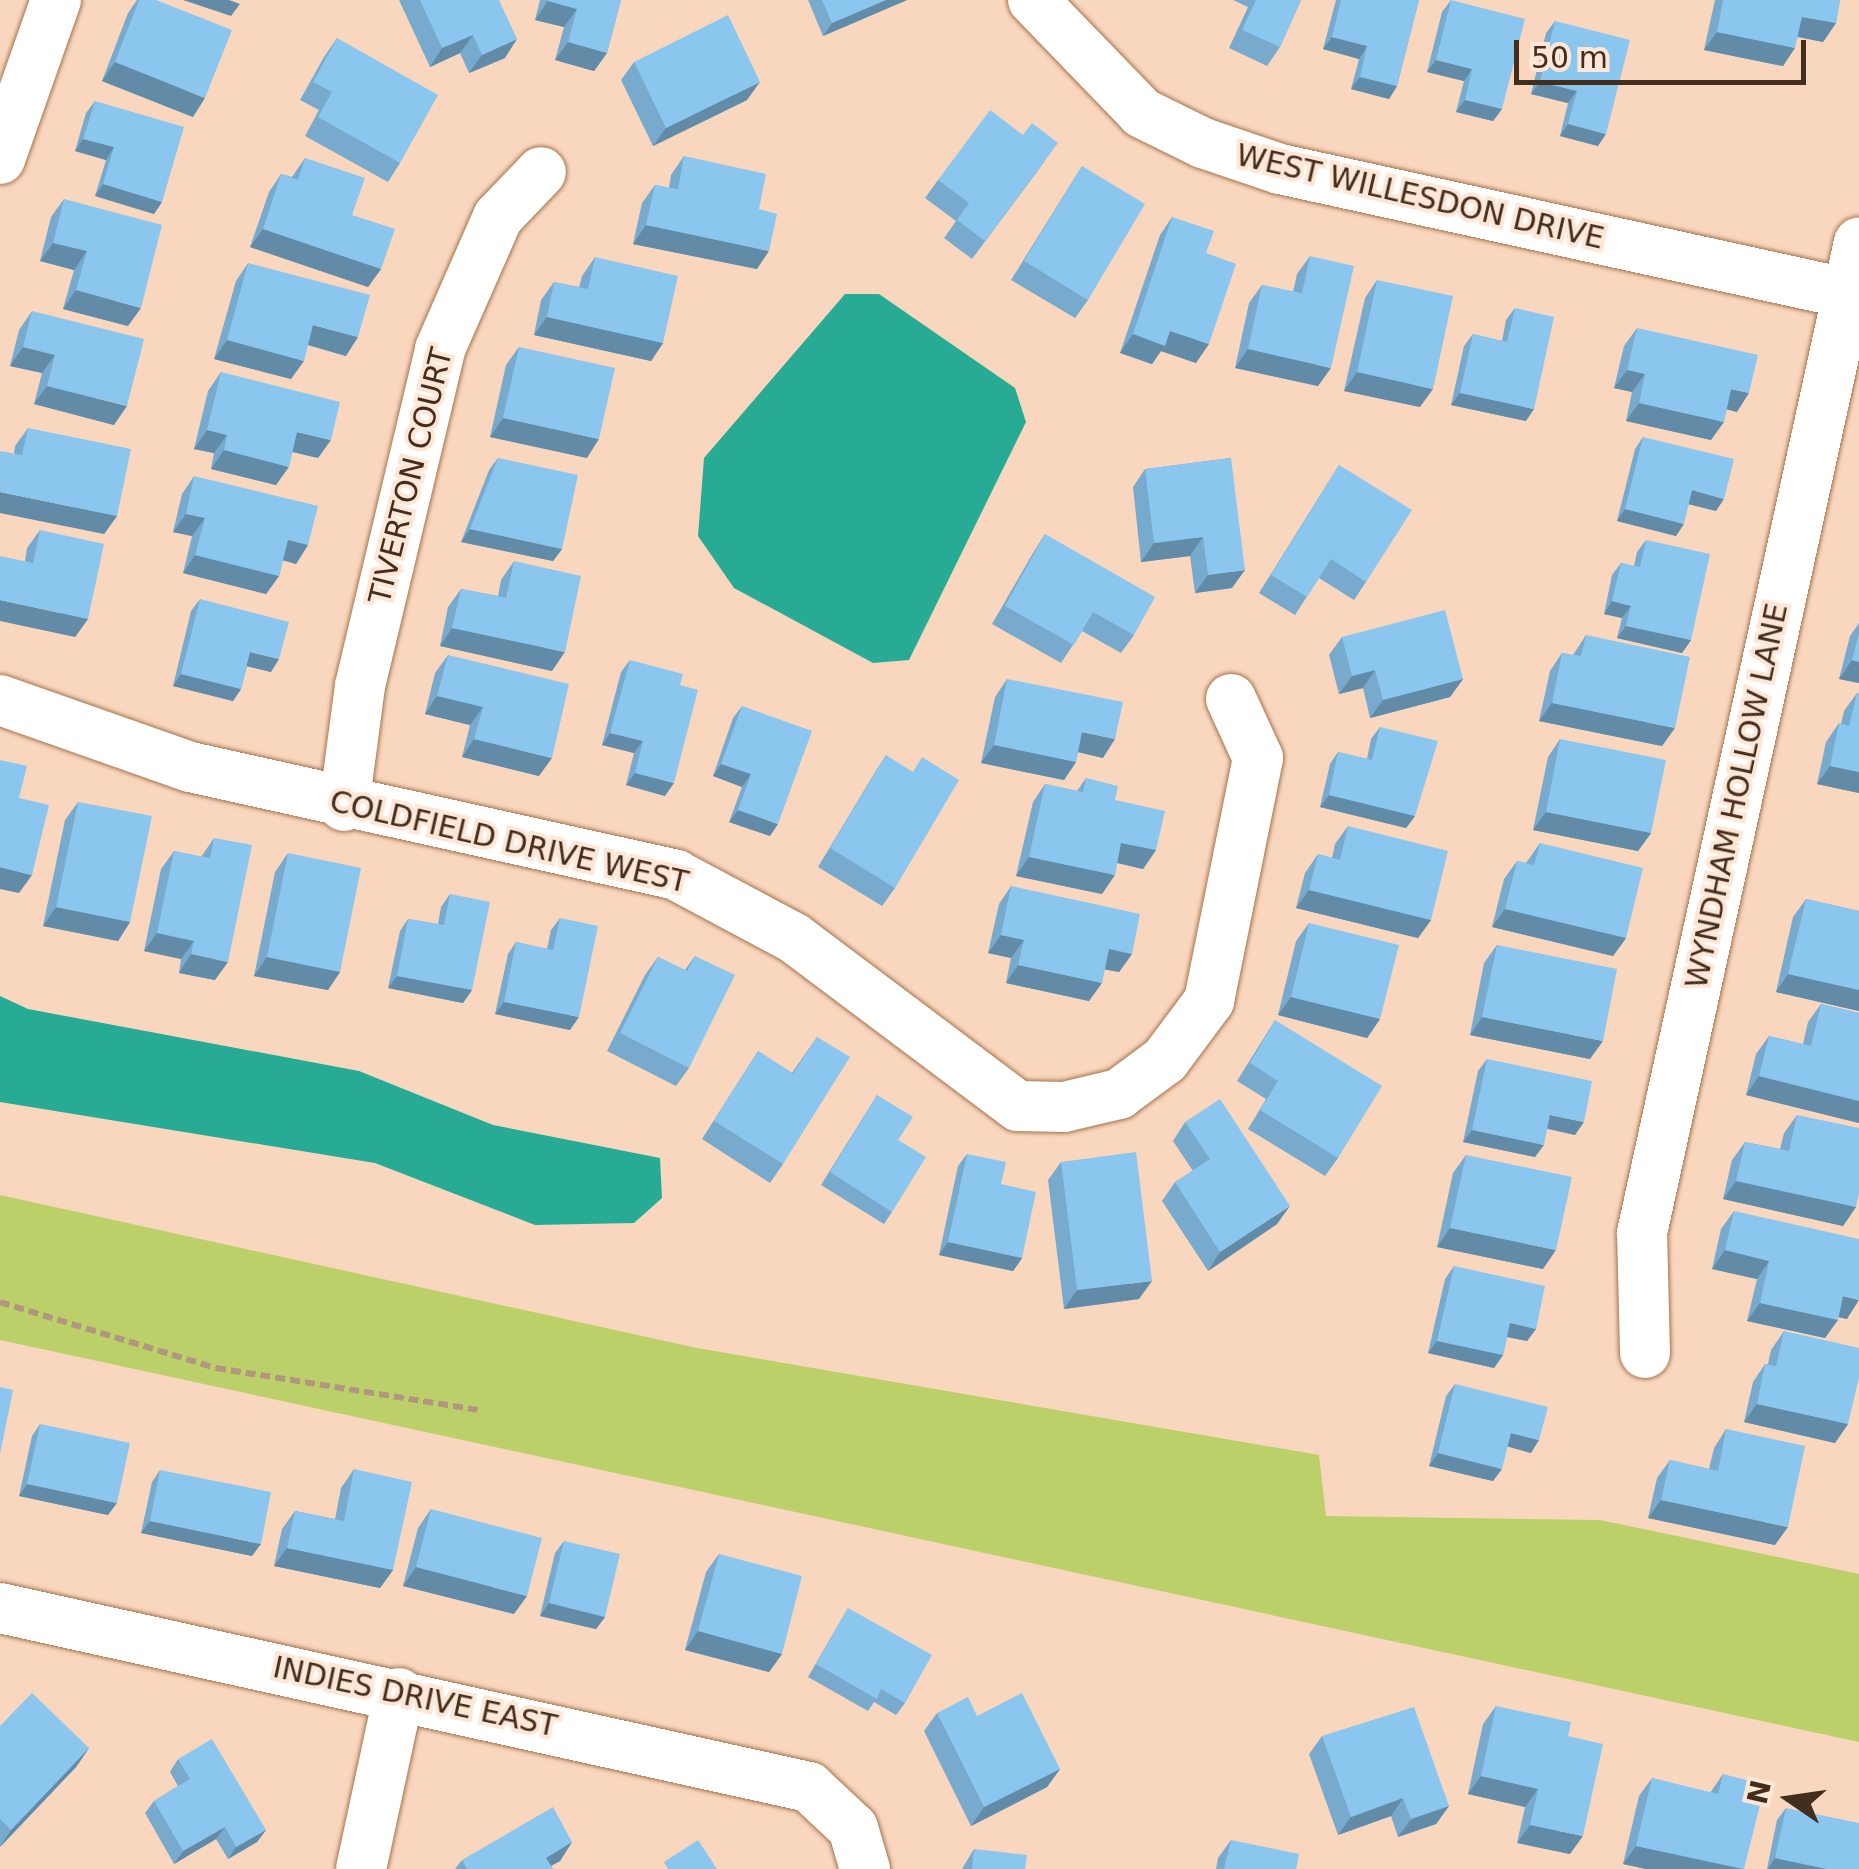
<!DOCTYPE html>
<html>
<head>
<meta charset="utf-8">
<style>
	body { margin:0 }
	#map { position:relative; width:1859px; height:1869px; overflow:hidden; background:#f9d7be; font-family:"DejaVu Sans",sans-serif }
	div>[style] { position:absolute }
	.green>* { inset:0; background:#bbd068 }
	.water>* { inset:0; background:#28ab95 }
	.path>* { height:6px; margin-top:-3px; transform-origin:0; background:repeating-linear-gradient(90deg,#b39680 0 10px,transparent 0 15px) }
	.roads { filter:drop-shadow(0 0 2px #a5734b) drop-shadow(0 0 2px #a5734b) }
	.minor>* { height:50px; margin:-25px; padding:0 25px; transform-origin:25px; border-radius:25px; background:#fff }
	.wall>* { inset:0; background:#77aacd }
	.shaded-wall>* { inset:0; background:#618ba7 }
	.building>* { inset:0; background:#8ac6ee }
	span { translate:-50% -50%; white-space:nowrap; text-align:center; line-height:1.15; -webkit-text-stroke:8px #fee7d6; paint-order:stroke }
	.street-label { font-size:30px; color:#432e1d }
	.north { position:absolute; left:1739px; top:1749px; width:100px; height:100px; -webkit-text-stroke:8px #fee7d6; paint-order:stroke; rotate:283deg; font-size:28px; font-weight:700; line-height:40px; text-align:center; color:#432e1d }
	.north::after { content:''; display:block; margin:auto; width:35px; height:45px; background:#432e1d; clip-path:polygon(50% 0,100% 100%,50% 72%,0 100%) }
	.scale { position:absolute; left:1514px; top:40px; width:292px; height:45px; box-sizing:border-box; border:5px solid #432e1d; border-top:0; padding-left:12px; font-size:30px; line-height:35px; white-space:nowrap; color:#432e1d; -webkit-text-stroke:8px #fee7d6; paint-order:stroke }
</style>
</head>
<body>
<div id="map">
	<div class="green">
		<i style="clip-path:polygon(0 1195px,697px 1348px,1319px 1455px,1326px 1516px,1600px 1520px,1859px 1574px,1859px 1742px,0 1340px)"></i>
	</div>
	<div class="water">
		<i style="clip-path:polygon(845px 294px,879px 294px,1015px 388px,1026px 422px,909px 660px,873px 663px,734px 588px,698px 536px,704px 458px)"></i>
		<i style="clip-path:polygon(0 996px,28px 1009px,359px 1071px,493px 1125px,660px 1158px,662px 1198px,634px 1223px,535px 1225px,375px 1163px,0 1102px)"></i>
	</div>
	<div class="path">
		<i style="left:0;top:1302px;width:226px;rotate:17deg"></i>
		<i style="left:216px;top:1368px;width:265px;rotate:9.1deg"></i>
	</div>
	<div class="roads">
		<div class="minor">
			<i style="left:1033px;top:0;width:157px;rotate:46deg"></i>
			<i style="left:1142px;top:113px;width:68px;rotate:26.2deg"></i>
			<i style="left:1203px;top:143px;width:81px;rotate:18.7deg"></i>
			<i style="left:1280px;top:169px;width:593px;rotate:12.37deg"></i>
			<i style="left:0;top:159px;width:169px;rotate:-70.6deg"></i>
			<i style="left:0;top:700px;width:201px;rotate:19.4deg"></i>
			<i style="left:190px;top:767px;width:498px;rotate:12.5deg"></i>
			<i style="left:676px;top:875px;width:134px;rotate:28.1deg"></i>
			<i style="left:794px;top:938px;width:280px;rotate:36.9deg"></i>
			<i style="left:1018px;top:1106px;width:46px;rotate:1.2deg"></i>
			<i style="left:1064px;top:1107px;width:57px;rotate:-13.3deg"></i>
			<i style="left:1119px;top:1094px;width:57px;rotate:-36.5deg"></i>
			<i style="left:1165px;top:1060px;width:74px;rotate:-53.3deg"></i>
			<i style="left:1209px;top:1001px;width:248px;rotate:-78.6deg"></i>
			<i style="left:1258px;top:758px;width:65px;rotate:-114.6deg"></i>
			<i style="left:344px;top:806px;width:121px;rotate:-82.4deg"></i>
			<i style="left:360px;top:686px;width:346px;rotate:-76.6deg"></i>
			<i style="left:440px;top:349px;width:144px;rotate:-66.3deg"></i>
			<i style="left:498px;top:217px;width:62px;rotate:-46.3deg"></i>
			<i style="left:1645px;top:1353px;width:120px;rotate:-91.4deg"></i>
			<i style="left:1642px;top:1233px;width:1014px;rotate:-77.65deg"></i>
			<i style="left:0;top:1608px;width:829px;rotate:12.48deg"></i>
			<i style="left:809px;top:1787px;width:60px;rotate:43deg"></i>
			<i style="left:853px;top:1828px;width:43px;rotate:73.7deg"></i>
			<i style="left:361px;top:1869px;width:180px;rotate:-77.8deg"></i>
		</div>
	</div>
	<div class="wall">
		<i style="clip-path:polygon(137px 0,156px 0,193px 117px,102px 81px,128px 13px)"></i>
		<i style="clip-path:polygon(399px 0,499px 0,505px 58px,469px 73px,460px 53px,430px 67px)"></i>
		<i style="clip-path:polygon(540px 0,621px 0,607px 53px,594px 71px,555px 60px,564px 27px,535px 20px)"></i>
		<i style="clip-path:polygon(808px 0,907px 0,823px 36px)"></i>
		<i style="clip-path:polygon(1233px 0,1301px 0,1280px 47px,1267px 66px,1229px 48px,1248px 7px)"></i>
		<i style="clip-path:polygon(1336px 0,1419px 0,1397px 86px,1389px 99px,1351px 89px,1359px 59px,1323px 49px)"></i>
		<i style="clip-path:polygon(1451px 0,1502px 109px,1493px 121px,1456px 112px,1464px 81px,1427px 72px,1442px 12px)"></i>
		<i style="clip-path:polygon(1715px 0,1840px 0,1836px 23px,1823px 42px,1798px 37px,1783px 66px,1704px 50px)"></i>
		<i style="clip-path:polygon(1555px 21px,1598px 146px,1560px 136px,1568px 103px,1531px 94px,1546px 33px)"></i>
		<i style="clip-path:polygon(337px 38px,400px 163px,388px 182px,305px 136px,319px 110px,300px 100px,324px 57px)"></i>
		<i style="clip-path:polygon(634px 62px,747px 100px,653px 146px,621px 80px)"></i>
		<i style="clip-path:polygon(95px 101px,162px 202px,154px 214px,95px 196px,106px 160px,75px 151px,86px 113px)"></i>
		<i style="clip-path:polygon(684px 156px,759px 209px,757px 269px,633px 244px,642px 203px,655px 185px,669px 188px,671px 175px)"></i>
		<i style="clip-path:polygon(305px 158px,381px 269px,368px 287px,250px 247px,269px 192px,281px 174px,292px 177px)"></i>
		<i style="clip-path:polygon(1045px 161px,972px 259px,944px 238px,956px 221px,925px 198px,938px 180px)"></i>
		<i style="clip-path:polygon(1082px 166px,1088px 300px,1075px 318px,1011px 280px)"></i>
		<i style="clip-path:polygon(64px 199px,128px 326px,63px 309px,74px 270px,40px 261px,51px 217px)"></i>
		<i style="clip-path:polygon(1172px 217px,1206px 253px,1196px 363px,1161px 351px,1152px 364px,1120px 353px,1160px 235px)"></i>
		<i style="clip-path:polygon(1310px 256px,1318px 386px,1235px 368px,1249px 303px,1262px 285px,1293px 292px,1297px 274px)"></i>
		<i style="clip-path:polygon(595px 257px,663px 343px,651px 361px,534px 335px,541px 300px,554px 282px,579px 287px,582px 276px)"></i>
		<i style="clip-path:polygon(248px 263px,346px 356px,308px 345px,291px 379px,214px 359px,236px 281px)"></i>
		<i style="clip-path:polygon(1377px 280px,1420px 407px,1344px 391px,1365px 298px)"></i>
		<i style="clip-path:polygon(1515px 308px,1526px 421px,1451px 405px,1464px 346px,1473px 334px,1502px 341px,1506px 320px)"></i>
		<i style="clip-path:polygon(32px 311px,114px 425px,34px 404px,42px 373px,10px 366px,19px 330px)"></i>
		<i style="clip-path:polygon(1637px 328px,1737px 412px,1727px 409px,1711px 440px,1626px 421px,1632px 392px,1614px 388px,1624px 346px)"></i>
		<i style="clip-path:polygon(519px 347px,587px 458px,490px 437px,506px 365px)"></i>
		<i style="clip-path:polygon(221px 372px,318px 458px,292px 452px,276px 485px,211px 469px,214px 453px,194px 449px,208px 391px)"></i>
		<i style="clip-path:polygon(28px 428px,117px 516px,104px 534px,14px 453px,15px 446px)"></i>
		<i style="clip-path:polygon(1643px 437px,1716px 511px,1689px 504px,1676px 536px,1617px 521px,1635px 449px)"></i>
		<i style="clip-path:polygon(498px 458px,562px 549px,553px 561px,461px 542px,489px 470px)"></i>
		<i style="clip-path:polygon(1231px 458px,1232px 588px,1195px 593px,1190px 556px,1141px 562px,1133px 487px,1145px 469px)"></i>
		<i style="clip-path:polygon(1339px 465px,1366px 582px,1354px 600px,1319px 578px,1295px 615px,1259px 593px)"></i>
		<i style="clip-path:polygon(194px 476px,308px 545px,296px 564px,283px 560px,279px 576px,266px 594px,183px 573px,192px 536px,173px 532px,182px 494px)"></i>
		<i style="clip-path:polygon(40px 530px,88px 619px,75px 637px,25px 561px,27px 548px)"></i>
		<i style="clip-path:polygon(1045px 534px,1134px 635px,1121px 653px,1082px 631px,1061px 663px,992px 624px,1033px 553px)"></i>
		<i style="clip-path:polygon(1646px 540px,1691px 640px,1682px 653px,1617px 638px,1622px 618px,1604px 614px,1612px 575px,1621px 563px,1634px 566px,1637px 552px)"></i>
		<i style="clip-path:polygon(514px 561px,552px 671px,440px 646px,448px 607px,461px 589px,498px 596px,501px 580px)"></i>
		<i style="clip-path:polygon(200px 599px,271px 672px,247px 666px,241px 689px,233px 701px,173px 686px,191px 611px)"></i>
		<i style="clip-path:polygon(1859px 623px,1859px 683px,1839px 679px,1850px 636px)"></i>
		<i style="clip-path:polygon(1586px 635px,1662px 746px,1539px 721px,1550px 671px,1562px 653px,1573px 655px)"></i>
		<i style="clip-path:polygon(1342px 637px,1463px 679px,1450px 697px,1370px 718px,1363px 688px,1339px 694px,1329px 655px)"></i>
		<i style="clip-path:polygon(448px 655px,539px 776px,462px 757px,470px 725px,425px 714px,435px 673px)"></i>
		<i style="clip-path:polygon(630px 660px,665px 796px,626px 785px,634px 753px,602px 745px,621px 672px)"></i>
		<i style="clip-path:polygon(1007px 679px,1103px 758px,1078px 752px,1076px 762px,1064px 780px,981px 763px,995px 697px)"></i>
		<i style="clip-path:polygon(1857px 693px,1859px 793px,1817px 784px,1826px 742px,1839px 723px,1841px 724px,1844px 711px)"></i>
		<i style="clip-path:polygon(742px 706px,770px 836px,729px 822px,742px 787px,713px 776px,733px 718px)"></i>
		<i style="clip-path:polygon(1380px 727px,1415px 816px,1406px 828px,1320px 807px,1330px 764px,1338px 752px,1367px 759px,1371px 739px)"></i>
		<i style="clip-path:polygon(1560px 739px,1651px 833px,1638px 851px,1533px 830px,1548px 757px)"></i>
		<i style="clip-path:polygon(886px 755px,895px 888px,882px 906px,818px 867px,874px 774px)"></i>
		<i style="clip-path:polygon(1086px 778px,1115px 800px,1156px 850px,1143px 869px,1117px 863px,1102px 894px,1016px 876px,1033px 802px,1045px 784px,1077px 791px)"></i>
		<i style="clip-path:polygon(78px 802px,130px 922px,118px 941px,43px 926px,65px 820px)"></i>
		<i style="clip-path:polygon(1348px 826px,1431px 920px,1418px 938px,1296px 908px,1305px 873px,1318px 854px,1332px 858px,1335px 844px)"></i>
		<i style="clip-path:polygon(214px 838px,215px 980px,179px 973px,181px 959px,144px 951px,161px 869px,174px 851px,201px 857px)"></i>
		<i style="clip-path:polygon(1540px 843px,1626px 938px,1613px 956px,1492px 927px,1504px 879px,1517px 861px,1526px 863px)"></i>
		<i style="clip-path:polygon(288px 853px,340px 972px,328px 990px,254px 976px,275px 872px)"></i>
		<i style="clip-path:polygon(1011px 886px,1132px 954px,1119px 972px,1105px 969px,1089px 1001px,1006px 983px,1011px 958px,988px 953px,999px 904px)"></i>
		<i style="clip-path:polygon(450px 894px,472px 990px,463px 1003px,388px 988px,400px 931px,408px 919px,438px 924px,441px 907px)"></i>
		<i style="clip-path:polygon(1806px 899px,1859px 911px,1859px 1011px,1776px 992px,1793px 917px)"></i>
		<i style="clip-path:polygon(560px 918px,570px 1030px,495px 1014px,508px 954px,516px 942px,547px 949px,551px 930px)"></i>
		<i style="clip-path:polygon(1309px 923px,1380px 1019px,1367px 1038px,1278px 1015px,1296px 941px)"></i>
		<i style="clip-path:polygon(1497px 945px,1590px 1059px,1470px 1035px,1484px 963px)"></i>
		<i style="clip-path:polygon(695px 956px,689px 1068px,676px 1086px,607px 1051px,645px 975px,658px 957px,685px 970px)"></i>
		<i style="clip-path:polygon(1821px 1004px,1859px 1013px,1859px 1123px,1746px 1095px,1756px 1054px,1769px 1036px,1803px 1044px,1808px 1022px)"></i>
		<i style="clip-path:polygon(1275px 1020px,1338px 1158px,1325px 1176px,1248px 1129px,1266px 1099px,1237px 1081px)"></i>
		<i style="clip-path:polygon(817px 1037px,783px 1164px,770px 1183px,702px 1139px,758px 1051px,792px 1073px)"></i>
		<i style="clip-path:polygon(1487px 1059px,1575px 1135px,1547px 1129px,1535px 1157px,1463px 1142px,1478px 1071px)"></i>
		<i style="clip-path:polygon(877px 1095px,898px 1140px,892px 1212px,884px 1224px,821px 1185px)"></i>
		<i style="clip-path:polygon(1797px 1115px,1856px 1207px,1843px 1226px,1723px 1199px,1732px 1160px,1745px 1142px,1780px 1149px,1784px 1133px)"></i>
		<i style="clip-path:polygon(1185px 1122px,1277px 1224px,1208px 1271px,1162px 1201px,1175px 1182px,1193px 1171px,1173px 1141px)"></i>
		<i style="clip-path:polygon(967px 1154px,1001px 1184px,1022px 1258px,1013px 1271px,939px 1255px,958px 1166px)"></i>
		<i style="clip-path:polygon(1466px 1155px,1543px 1269px,1437px 1247px,1453px 1173px)"></i>
		<i style="clip-path:polygon(1061px 1162px,1139px 1299px,1064px 1309px,1048px 1180px)"></i>
		<i style="clip-path:polygon(1734px 1211px,1847px 1319px,1838px 1317px,1825px 1338px,1747px 1321px,1757px 1279px,1712px 1269px,1721px 1229px)"></i>
		<i style="clip-path:polygon(1454px 1266px,1536px 1329px,1527px 1341px,1507px 1337px,1503px 1355px,1494px 1368px,1428px 1353px,1445px 1279px)"></i>
		<i style="clip-path:polygon(1784px 1331px,1848px 1424px,1835px 1443px,1744px 1422px,1753px 1382px,1765px 1364px,1768px 1364px,1771px 1350px)"></i>
		<i style="clip-path:polygon(1455px 1384px,1531px 1453px,1507px 1446px,1493px 1481px,1429px 1466px,1446px 1396px)"></i>
		<i style="clip-path:polygon(40px 1424px,108px 1515px,19px 1496px,32px 1436px)"></i>
		<i style="clip-path:polygon(1726px 1429px,1775px 1545px,1648px 1518px,1657px 1478px,1670px 1460px,1709px 1469px,1714px 1448px)"></i>
		<i style="clip-path:polygon(354px 1469px,393px 1570px,380px 1588px,274px 1566px,282px 1529px,295px 1511px,335px 1519px,341px 1488px)"></i>
		<i style="clip-path:polygon(160px 1470px,252px 1556px,141px 1533px,152px 1482px)"></i>
		<i style="clip-path:polygon(431px 1509px,514px 1614px,403px 1586px,418px 1528px)"></i>
		<i style="clip-path:polygon(564px 1541px,605px 1617px,596px 1629px,540px 1616px,555px 1553px)"></i>
		<i style="clip-path:polygon(719px 1554px,782px 1654px,769px 1672px,685px 1650px,706px 1572px)"></i>
		<i style="clip-path:polygon(848px 1608px,905px 1703px,896px 1715px,874px 1702px,868px 1711px,808px 1677px)"></i>
		<i style="clip-path:polygon(1496px 1706px,1570px 1854px,1517px 1843px,1525px 1807px,1468px 1794px,1483px 1724px)"></i>
		<i style="clip-path:polygon(937px 1713px,977px 1716px,1060px 1769px,1047px 1787px,971px 1826px,924px 1731px)"></i>
		<i style="clip-path:polygon(0 1726px,89px 1748px,76px 1767px,0 1847px)"></i>
		<i style="clip-path:polygon(1322px 1736px,1449px 1806px,1436px 1824px,1398px 1837px,1391px 1816px,1338px 1835px,1309px 1754px)"></i>
		<i style="clip-path:polygon(178px 1759px,266px 1830px,257px 1842px,228px 1859px,216px 1839px,174px 1864px,145px 1813px,154px 1801px,178px 1786px,170px 1772px)"></i>
		<i style="clip-path:polygon(1723px 1774px,1744px 1869px,1646px 1869px,1623px 1864px,1639px 1796px,1652px 1778px,1710px 1793px)"></i>
		<i style="clip-path:polygon(1786px 1808px,1859px 1869px,1767px 1869px,1777px 1820px)"></i>
		<i style="clip-path:polygon(1231px 1840px,1296px 1869px,1216px 1869px,1218px 1858px)"></i>
		<i style="clip-path:polygon(572px 1842px,560px 1861px,551px 1866px,553px 1869px,455px 1869px,462px 1860px)"></i>
		<i style="clip-path:polygon(974px 1849px,1025px 1869px,962px 1869px)"></i>
	</div>
	<div class="shaded-wall">
		<i style="clip-path:polygon(183px 0,229px 0,240px 4px,231px 16px)"></i>
		<i style="clip-path:polygon(886px 0,907px 0,823px 36px,832px 23px)"></i>
		<i style="clip-path:polygon(548px 1px,577px 9px,564px 27px,535px 20px)"></i>
		<i style="clip-path:polygon(1802px 17px,1836px 23px,1823px 42px,1789px 35px)"></i>
		<i style="clip-path:polygon(1717px 32px,1795px 48px,1783px 66px,1704px 50px)"></i>
		<i style="clip-path:polygon(473px 35px,460px 53px,430px 67px,442px 48px)"></i>
		<i style="clip-path:polygon(1332px 37px,1367px 46px,1359px 59px,1323px 49px)"></i>
		<i style="clip-path:polygon(517px 39px,505px 58px,469px 73px,482px 55px)"></i>
		<i style="clip-path:polygon(568px 42px,607px 53px,594px 71px,555px 60px)"></i>
		<i style="clip-path:polygon(1436px 60px,1472px 69px,1464px 81px,1427px 72px)"></i>
		<i style="clip-path:polygon(115px 62px,205px 98px,193px 117px,102px 81px)"></i>
		<i style="clip-path:polygon(1360px 77px,1397px 86px,1389px 99px,1351px 89px)"></i>
		<i style="clip-path:polygon(760px 82px,747px 100px,653px 146px,666px 128px)"></i>
		<i style="clip-path:polygon(1540px 82px,1577px 91px,1568px 103px,1531px 94px)"></i>
		<i style="clip-path:polygon(1465px 100px,1502px 109px,1493px 121px,1456px 112px)"></i>
		<i style="clip-path:polygon(1568px 124px,1606px 134px,1598px 146px,1560px 136px)"></i>
		<i style="clip-path:polygon(83px 139px,114px 147px,106px 160px,75px 151px)"></i>
		<i style="clip-path:polygon(103px 184px,162px 202px,154px 214px,95px 196px)"></i>
		<i style="clip-path:polygon(646px 225px,769px 251px,757px 269px,633px 244px)"></i>
		<i style="clip-path:polygon(263px 229px,381px 269px,368px 287px,250px 247px)"></i>
		<i style="clip-path:polygon(53px 243px,87px 251px,74px 270px,40px 261px)"></i>
		<i style="clip-path:polygon(76px 290px,141px 308px,128px 326px,63px 309px)"></i>
		<i style="clip-path:polygon(547px 317px,663px 343px,651px 361px,534px 335px)"></i>
		<i style="clip-path:polygon(313px 325px,358px 337px,346px 356px,301px 343px)"></i>
		<i style="clip-path:polygon(1170px 331px,1209px 344px,1196px 363px,1161px 351px,1152px 364px,1120px 353px,1133px 334px)"></i>
		<i style="clip-path:polygon(227px 340px,304px 361px,291px 379px,214px 359px)"></i>
		<i style="clip-path:polygon(23px 347px,55px 355px,42px 373px,10px 366px)"></i>
		<i style="clip-path:polygon(1248px 349px,1331px 368px,1318px 386px,1235px 368px)"></i>
		<i style="clip-path:polygon(1627px 370px,1645px 374px,1632px 392px,1614px 388px)"></i>
		<i style="clip-path:polygon(1357px 372px,1433px 389px,1420px 407px,1344px 391px)"></i>
		<i style="clip-path:polygon(47px 386px,127px 406px,114px 425px,34px 404px)"></i>
		<i style="clip-path:polygon(1731px 389px,1749px 393px,1737px 412px,1718px 407px)"></i>
		<i style="clip-path:polygon(1460px 393px,1534px 409px,1526px 421px,1451px 405px)"></i>
		<i style="clip-path:polygon(1639px 403px,1724px 422px,1711px 440px,1626px 421px)"></i>
		<i style="clip-path:polygon(503px 418px,599px 439px,587px 458px,490px 437px)"></i>
		<i style="clip-path:polygon(207px 430px,227px 435px,214px 453px,194px 449px)"></i>
		<i style="clip-path:polygon(297px 432px,331px 440px,318px 458px,285px 450px)"></i>
		<i style="clip-path:polygon(224px 450px,289px 467px,276px 485px,211px 469px)"></i>
		<i style="clip-path:polygon(1692px 490px,1724px 499px,1716px 511px,1684px 503px)"></i>
		<i style="clip-path:polygon(0 492px,117px 516px,104px 534px,0 513px)"></i>
		<i style="clip-path:polygon(1625px 509px,1684px 524px,1676px 536px,1617px 521px)"></i>
		<i style="clip-path:polygon(186px 514px,205px 518px,192px 536px,173px 532px)"></i>
		<i style="clip-path:polygon(470px 529px,562px 549px,553px 561px,461px 542px)"></i>
		<i style="clip-path:polygon(1203px 537px,1190px 556px,1141px 562px,1154px 543px)"></i>
		<i style="clip-path:polygon(288px 540px,308px 545px,296px 564px,275px 558px)"></i>
		<i style="clip-path:polygon(195px 555px,279px 576px,266px 594px,183px 573px)"></i>
		<i style="clip-path:polygon(1245px 570px,1232px 588px,1195px 593px,1208px 575px)"></i>
		<i style="clip-path:polygon(0 600px,88px 619px,75px 637px,0 621px)"></i>
		<i style="clip-path:polygon(1612px 601px,1631px 606px,1622px 618px,1604px 614px)"></i>
		<i style="clip-path:polygon(1626px 626px,1691px 640px,1682px 653px,1617px 638px)"></i>
		<i style="clip-path:polygon(452px 628px,565px 652px,552px 671px,440px 646px)"></i>
		<i style="clip-path:polygon(250px 652px,279px 659px,271px 672px,242px 665px)"></i>
		<i style="clip-path:polygon(1852px 660px,1859px 662px,1859px 683px,1839px 679px)"></i>
		<i style="clip-path:polygon(1375px 670px,1363px 688px,1339px 694px,1352px 676px)"></i>
		<i style="clip-path:polygon(181px 674px,241px 689px,233px 701px,173px 686px)"></i>
		<i style="clip-path:polygon(1463px 679px,1450px 697px,1370px 718px,1383px 700px)"></i>
		<i style="clip-path:polygon(437px 696px,483px 707px,470px 725px,425px 714px)"></i>
		<i style="clip-path:polygon(1552px 703px,1675px 728px,1662px 746px,1539px 721px)"></i>
		<i style="clip-path:polygon(1082px 732px,1115px 739px,1103px 758px,1069px 750px)"></i>
		<i style="clip-path:polygon(610px 733px,643px 741px,634px 753px,602px 745px)"></i>
		<i style="clip-path:polygon(474px 739px,552px 758px,539px 776px,462px 757px)"></i>
		<i style="clip-path:polygon(994px 745px,1076px 762px,1064px 780px,981px 763px)"></i>
		<i style="clip-path:polygon(721px 764px,751px 774px,742px 787px,713px 776px)"></i>
		<i style="clip-path:polygon(1830px 766px,1859px 772px,1859px 793px,1817px 784px)"></i>
		<i style="clip-path:polygon(635px 773px,674px 783px,665px 796px,626px 785px)"></i>
		<i style="clip-path:polygon(1329px 795px,1415px 816px,1406px 828px,1320px 807px)"></i>
		<i style="clip-path:polygon(738px 810px,778px 824px,770px 836px,729px 822px)"></i>
		<i style="clip-path:polygon(1546px 812px,1651px 833px,1638px 851px,1533px 830px)"></i>
		<i style="clip-path:polygon(1121px 843px,1156px 850px,1143px 869px,1109px 861px)"></i>
		<i style="clip-path:polygon(1029px 857px,1115px 875px,1102px 894px,1016px 876px)"></i>
		<i style="clip-path:polygon(0 867px,32px 875px,19px 893px,0 889px)"></i>
		<i style="clip-path:polygon(1309px 890px,1431px 920px,1418px 938px,1296px 908px)"></i>
		<i style="clip-path:polygon(56px 907px,130px 922px,118px 941px,43px 926px)"></i>
		<i style="clip-path:polygon(1505px 909px,1626px 938px,1613px 956px,1492px 927px)"></i>
		<i style="clip-path:polygon(157px 933px,194px 941px,181px 959px,144px 951px)"></i>
		<i style="clip-path:polygon(1001px 935px,1024px 940px,1011px 958px,988px 953px)"></i>
		<i style="clip-path:polygon(1109px 949px,1132px 954px,1119px 972px,1097px 968px)"></i>
		<i style="clip-path:polygon(191px 954px,228px 962px,215px 980px,179px 973px)"></i>
		<i style="clip-path:polygon(267px 957px,340px 972px,328px 990px,254px 976px)"></i>
		<i style="clip-path:polygon(1018px 965px,1102px 983px,1089px 1001px,1006px 983px)"></i>
		<i style="clip-path:polygon(1788px 974px,1859px 990px,1859px 1011px,1776px 992px)"></i>
		<i style="clip-path:polygon(397px 976px,472px 990px,463px 1003px,388px 988px)"></i>
		<i style="clip-path:polygon(1291px 997px,1380px 1019px,1367px 1038px,1278px 1015px)"></i>
		<i style="clip-path:polygon(504px 1002px,579px 1017px,570px 1030px,495px 1014px)"></i>
		<i style="clip-path:polygon(1482px 1017px,1603px 1041px,1590px 1059px,1470px 1035px)"></i>
		<i style="clip-path:polygon(1759px 1076px,1859px 1101px,1859px 1123px,1746px 1095px)"></i>
		<i style="clip-path:polygon(1550px 1115px,1584px 1122px,1575px 1135px,1542px 1127px)"></i>
		<i style="clip-path:polygon(1472px 1130px,1544px 1145px,1535px 1157px,1463px 1142px)"></i>
		<i style="clip-path:polygon(1736px 1181px,1856px 1207px,1843px 1226px,1723px 1199px)"></i>
		<i style="clip-path:polygon(1290px 1206px,1277px 1224px,1208px 1271px,1220px 1252px)"></i>
		<i style="clip-path:polygon(1450px 1228px,1556px 1250px,1543px 1269px,1437px 1247px)"></i>
		<i style="clip-path:polygon(948px 1242px,1022px 1258px,1013px 1271px,939px 1255px)"></i>
		<i style="clip-path:polygon(1725px 1250px,1769px 1261px,1757px 1279px,1712px 1269px)"></i>
		<i style="clip-path:polygon(1152px 1281px,1139px 1299px,1064px 1309px,1077px 1290px)"></i>
		<i style="clip-path:polygon(1843px 1296px,1859px 1300px,1847px 1319px,1830px 1315px)"></i>
		<i style="clip-path:polygon(1760px 1303px,1838px 1320px,1825px 1338px,1747px 1321px)"></i>
		<i style="clip-path:polygon(1510px 1323px,1536px 1329px,1527px 1341px,1502px 1336px)"></i>
		<i style="clip-path:polygon(1437px 1341px,1503px 1355px,1494px 1368px,1428px 1353px)"></i>
		<i style="clip-path:polygon(1757px 1404px,1848px 1424px,1835px 1443px,1744px 1422px)"></i>
		<i style="clip-path:polygon(1511px 1433px,1539px 1440px,1531px 1453px,1502px 1445px)"></i>
		<i style="clip-path:polygon(1438px 1453px,1502px 1469px,1493px 1481px,1429px 1466px)"></i>
		<i style="clip-path:polygon(27px 1484px,117px 1503px,108px 1515px,19px 1496px)"></i>
		<i style="clip-path:polygon(1661px 1500px,1788px 1527px,1775px 1545px,1648px 1518px)"></i>
		<i style="clip-path:polygon(150px 1521px,261px 1544px,252px 1556px,141px 1533px)"></i>
		<i style="clip-path:polygon(287px 1548px,393px 1570px,380px 1588px,274px 1566px)"></i>
		<i style="clip-path:polygon(416px 1567px,527px 1596px,514px 1614px,403px 1586px)"></i>
		<i style="clip-path:polygon(549px 1603px,605px 1617px,596px 1629px,540px 1616px)"></i>
		<i style="clip-path:polygon(698px 1631px,782px 1654px,769px 1672px,685px 1650px)"></i>
		<i style="clip-path:polygon(89px 1748px,76px 1767px,0 1847px,11px 1830px)"></i>
		<i style="clip-path:polygon(1060px 1769px,1047px 1787px,971px 1826px,984px 1807px)"></i>
		<i style="clip-path:polygon(1481px 1776px,1538px 1789px,1525px 1807px,1468px 1794px)"></i>
		<i style="clip-path:polygon(1403px 1798px,1391px 1816px,1338px 1835px,1351px 1817px)"></i>
		<i style="clip-path:polygon(1449px 1806px,1436px 1824px,1398px 1837px,1411px 1819px)"></i>
		<i style="clip-path:polygon(1530px 1825px,1583px 1836px,1570px 1854px,1517px 1843px)"></i>
		<i style="clip-path:polygon(225px 1827px,216px 1839px,174px 1864px,183px 1851px)"></i>
		<i style="clip-path:polygon(266px 1830px,257px 1842px,228px 1859px,236px 1847px)"></i>
		<i style="clip-path:polygon(572px 1842px,560px 1861px,545px 1869px,546px 1858px)"></i>
		<i style="clip-path:polygon(1636px 1846px,1742px 1869px,1646px 1869px,1623px 1864px)"></i>
		<i style="clip-path:polygon(1775px 1858px,1827px 1869px,1768px 1869px)"></i>
	</div>
	<div class="building">
		<i style="clip-path:polygon(139px 0,156px 0,232px 30px,205px 98px,115px 62px)"></i>
		<i style="clip-path:polygon(420px 0,499px 0,517px 39px,482px 55px,473px 35px,442px 48px)"></i>
		<i style="clip-path:polygon(548px 0,621px 0,607px 53px,568px 42px,577px 9px,548px 1px)"></i>
		<i style="clip-path:polygon(822px 0,886px 0,832px 23px)"></i>
		<i style="clip-path:polygon(1256px 0,1301px 0,1280px 47px,1242px 30px)"></i>
		<i style="clip-path:polygon(1341px 0,1419px 0,1397px 86px,1360px 77px,1367px 46px,1332px 37px)"></i>
		<i style="clip-path:polygon(1451px 0,1525px 19px,1502px 109px,1465px 100px,1472px 69px,1436px 60px)"></i>
		<i style="clip-path:polygon(1723px 0,1840px 0,1836px 23px,1802px 17px,1795px 48px,1717px 32px)"></i>
		<i style="clip-path:polygon(728px 15px,760px 82px,666px 128px,634px 62px)"></i>
		<i style="clip-path:polygon(1555px 21px,1630px 40px,1606px 134px,1568px 124px,1577px 91px,1540px 82px)"></i>
		<i style="clip-path:polygon(337px 38px,438px 95px,400px 163px,318px 117px,332px 92px,313px 82px)"></i>
		<i style="clip-path:polygon(95px 101px,184px 127px,162px 202px,103px 184px,114px 147px,83px 139px)"></i>
		<i style="clip-path:polygon(990px 110px,1023px 135px,1032px 123px,1058px 143px,985px 241px,957px 220px,969px 203px,938px 180px)"></i>
		<i style="clip-path:polygon(684px 156px,766px 174px,759px 209px,777px 214px,769px 251px,646px 225px,655px 185px,678px 189px)"></i>
		<i style="clip-path:polygon(305px 158px,365px 178px,352px 215px,395px 229px,381px 269px,263px 229px,281px 174px,298px 180px)"></i>
		<i style="clip-path:polygon(1082px 166px,1145px 204px,1088px 300px,1024px 261px)"></i>
		<i style="clip-path:polygon(64px 199px,162px 225px,141px 308px,76px 290px,87px 251px,53px 243px)"></i>
		<i style="clip-path:polygon(1172px 217px,1214px 231px,1206px 253px,1236px 264px,1209px 344px,1170px 331px,1165px 346px,1133px 334px)"></i>
		<i style="clip-path:polygon(1310px 256px,1354px 266px,1331px 368px,1248px 349px,1262px 285px,1302px 293px)"></i>
		<i style="clip-path:polygon(595px 257px,678px 276px,663px 343px,547px 317px,554px 282px,588px 289px)"></i>
		<i style="clip-path:polygon(248px 263px,370px 295px,358px 337px,313px 325px,304px 361px,227px 340px)"></i>
		<i style="clip-path:polygon(1377px 280px,1453px 296px,1433px 389px,1357px 372px)"></i>
		<i style="clip-path:polygon(1515px 308px,1554px 317px,1534px 409px,1460px 393px,1473px 334px,1507px 342px)"></i>
		<i style="clip-path:polygon(32px 311px,144px 339px,127px 406px,47px 386px,55px 355px,23px 347px)"></i>
		<i style="clip-path:polygon(1637px 328px,1758px 355px,1749px 393px,1731px 389px,1724px 422px,1639px 403px,1645px 374px,1627px 370px)"></i>
		<i style="clip-path:polygon(519px 347px,615px 368px,599px 439px,503px 418px)"></i>
		<i style="clip-path:polygon(221px 372px,340px 402px,331px 440px,297px 432px,289px 467px,224px 450px,227px 435px,207px 430px)"></i>
		<i style="clip-path:polygon(28px 428px,131px 449px,117px 516px,0 492px,0 451px,22px 455px)"></i>
		<i style="clip-path:polygon(1643px 437px,1734px 459px,1724px 499px,1692px 490px,1684px 524px,1625px 509px)"></i>
		<i style="clip-path:polygon(498px 458px,578px 475px,562px 549px,470px 529px)"></i>
		<i style="clip-path:polygon(1231px 458px,1245px 570px,1208px 575px,1203px 537px,1154px 543px,1145px 469px)"></i>
		<i style="clip-path:polygon(1339px 465px,1412px 510px,1366px 582px,1331px 559px,1307px 597px,1271px 575px)"></i>
		<i style="clip-path:polygon(194px 476px,318px 506px,308px 545px,288px 540px,279px 576px,195px 555px,205px 518px,186px 514px)"></i>
		<i style="clip-path:polygon(40px 530px,104px 544px,88px 619px,0 600px,0 556px,33px 563px)"></i>
		<i style="clip-path:polygon(1045px 534px,1155px 597px,1134px 635px,1093px 612px,1074px 645px,1005px 606px)"></i>
		<i style="clip-path:polygon(1646px 540px,1710px 554px,1691px 640px,1626px 626px,1631px 606px,1612px 601px,1621px 563px,1640px 567px)"></i>
		<i style="clip-path:polygon(514px 561px,581px 576px,565px 652px,452px 628px,461px 589px,506px 598px)"></i>
		<i style="clip-path:polygon(200px 599px,289px 622px,279px 659px,250px 652px,241px 689px,181px 674px)"></i>
		<i style="clip-path:polygon(1445px 610px,1463px 679px,1383px 700px,1375px 670px,1352px 676px,1342px 637px)"></i>
		<i style="clip-path:polygon(1859px 633px,1859px 662px,1852px 660px)"></i>
		<i style="clip-path:polygon(1586px 635px,1690px 657px,1675px 728px,1552px 703px,1562px 653px,1581px 656px)"></i>
		<i style="clip-path:polygon(448px 655px,569px 684px,552px 758px,474px 739px,483px 707px,437px 696px)"></i>
		<i style="clip-path:polygon(630px 660px,683px 674px,680px 685px,698px 690px,674px 783px,635px 773px,643px 741px,610px 733px)"></i>
		<i style="clip-path:polygon(1007px 679px,1123px 702px,1115px 739px,1082px 732px,1076px 762px,994px 745px)"></i>
		<i style="clip-path:polygon(1857px 693px,1859px 693px,1859px 772px,1830px 766px,1839px 723px,1849px 726px)"></i>
		<i style="clip-path:polygon(742px 706px,812px 731px,778px 824px,738px 810px,751px 774px,721px 764px)"></i>
		<i style="clip-path:polygon(1380px 727px,1438px 741px,1415px 816px,1329px 795px,1338px 752px,1372px 760px)"></i>
		<i style="clip-path:polygon(1560px 739px,1666px 760px,1651px 833px,1546px 812px)"></i>
		<i style="clip-path:polygon(886px 755px,913px 772px,922px 757px,959px 780px,895px 888px,830px 848px)"></i>
		<i style="clip-path:polygon(0 760px,27px 766px,19px 798px,49px 805px,32px 875px,0 867px)"></i>
		<i style="clip-path:polygon(1086px 778px,1118px 786px,1115px 800px,1165px 811px,1156px 850px,1121px 843px,1115px 875px,1029px 857px,1045px 784px,1083px 792px)"></i>
		<i style="clip-path:polygon(78px 802px,152px 816px,130px 922px,56px 907px)"></i>
		<i style="clip-path:polygon(1348px 826px,1448px 851px,1431px 920px,1309px 890px,1318px 854px,1340px 860px)"></i>
		<i style="clip-path:polygon(214px 838px,252px 845px,228px 962px,191px 954px,194px 941px,157px 933px,174px 851px,210px 858px)"></i>
		<i style="clip-path:polygon(1540px 843px,1643px 868px,1626px 938px,1505px 909px,1517px 861px,1534px 865px)"></i>
		<i style="clip-path:polygon(288px 853px,361px 868px,340px 972px,267px 957px)"></i>
		<i style="clip-path:polygon(1011px 886px,1140px 914px,1132px 954px,1109px 949px,1102px 983px,1018px 965px,1024px 940px,1001px 935px)"></i>
		<i style="clip-path:polygon(450px 894px,490px 902px,472px 990px,397px 976px,408px 919px,444px 925px)"></i>
		<i style="clip-path:polygon(1806px 899px,1859px 911px,1859px 990px,1788px 974px)"></i>
		<i style="clip-path:polygon(560px 918px,598px 926px,579px 1017px,504px 1002px,516px 942px,553px 950px)"></i>
		<i style="clip-path:polygon(1309px 923px,1399px 945px,1380px 1019px,1291px 997px)"></i>
		<i style="clip-path:polygon(1497px 945px,1617px 969px,1603px 1041px,1482px 1017px)"></i>
		<i style="clip-path:polygon(695px 956px,735px 975px,689px 1068px,620px 1033px,658px 957px,687px 971px)"></i>
		<i style="clip-path:polygon(1821px 1004px,1859px 1013px,1859px 1101px,1759px 1076px,1769px 1036px,1811px 1046px)"></i>
		<i style="clip-path:polygon(1275px 1020px,1382px 1086px,1338px 1158px,1260px 1110px,1278px 1081px,1250px 1063px)"></i>
		<i style="clip-path:polygon(817px 1037px,850px 1057px,783px 1164px,714px 1121px,758px 1051px,793px 1074px)"></i>
		<i style="clip-path:polygon(1487px 1059px,1592px 1081px,1584px 1122px,1550px 1115px,1544px 1145px,1472px 1130px)"></i>
		<i style="clip-path:polygon(877px 1095px,913px 1117px,898px 1140px,926px 1157px,892px 1212px,830px 1172px)"></i>
		<i style="clip-path:polygon(1220px 1099px,1290px 1206px,1220px 1252px,1175px 1182px,1210px 1159px,1185px 1122px)"></i>
		<i style="clip-path:polygon(1797px 1115px,1859px 1128px,1859px 1193px,1856px 1207px,1736px 1181px,1745px 1142px,1789px 1151px)"></i>
		<i style="clip-path:polygon(1136px 1152px,1152px 1281px,1077px 1290px,1061px 1162px)"></i>
		<i style="clip-path:polygon(967px 1154px,1006px 1162px,1001px 1184px,1036px 1192px,1022px 1258px,948px 1242px)"></i>
		<i style="clip-path:polygon(1466px 1155px,1572px 1177px,1556px 1250px,1450px 1228px)"></i>
		<i style="clip-path:polygon(1734px 1211px,1859px 1239px,1859px 1300px,1843px 1296px,1838px 1320px,1760px 1303px,1769px 1261px,1725px 1250px)"></i>
		<i style="clip-path:polygon(1454px 1266px,1545px 1286px,1536px 1329px,1510px 1323px,1503px 1355px,1437px 1341px)"></i>
		<i style="clip-path:polygon(1784px 1331px,1859px 1348px,1859px 1378px,1848px 1424px,1757px 1404px,1765px 1364px,1776px 1366px)"></i>
		<i style="clip-path:polygon(1455px 1384px,1548px 1407px,1539px 1440px,1511px 1433px,1502px 1469px,1438px 1453px)"></i>
		<i style="clip-path:polygon(0 1387px,13px 1390px,0 1454px)"></i>
		<i style="clip-path:polygon(40px 1424px,130px 1443px,117px 1503px,27px 1484px)"></i>
		<i style="clip-path:polygon(1726px 1429px,1805px 1446px,1788px 1527px,1661px 1500px,1670px 1460px,1718px 1471px)"></i>
		<i style="clip-path:polygon(354px 1469px,412px 1482px,393px 1570px,287px 1548px,295px 1511px,344px 1521px)"></i>
		<i style="clip-path:polygon(160px 1470px,271px 1492px,261px 1544px,150px 1521px)"></i>
		<i style="clip-path:polygon(431px 1509px,542px 1538px,527px 1596px,416px 1567px)"></i>
		<i style="clip-path:polygon(564px 1541px,620px 1554px,605px 1617px,549px 1603px)"></i>
		<i style="clip-path:polygon(719px 1554px,802px 1576px,782px 1654px,698px 1631px)"></i>
		<i style="clip-path:polygon(848px 1608px,932px 1655px,905px 1703px,881px 1689px,877px 1699px,816px 1664px)"></i>
		<i style="clip-path:polygon(32px 1693px,89px 1748px,11px 1830px,0 1819px,0 1726px)"></i>
		<i style="clip-path:polygon(1022px 1693px,1060px 1769px,984px 1807px,937px 1713px,968px 1697px,977px 1716px)"></i>
		<i style="clip-path:polygon(1496px 1706px,1571px 1722px,1568px 1736px,1603px 1744px,1583px 1836px,1530px 1825px,1538px 1789px,1481px 1776px)"></i>
		<i style="clip-path:polygon(1414px 1707px,1449px 1806px,1411px 1819px,1403px 1798px,1351px 1817px,1322px 1736px)"></i>
		<i style="clip-path:polygon(212px 1739px,266px 1830px,236px 1847px,225px 1827px,183px 1851px,154px 1801px,190px 1779px,178px 1759px)"></i>
		<i style="clip-path:polygon(1723px 1774px,1765px 1785px,1744px 1869px,1636px 1846px,1652px 1778px,1718px 1794px)"></i>
		<i style="clip-path:polygon(553px 1807px,572px 1842px,546px 1858px,553px 1869px,467px 1869px,462px 1860px)"></i>
		<i style="clip-path:polygon(1786px 1808px,1859px 1823px,1859px 1869px,1827px 1869px,1775px 1858px)"></i>
		<i style="clip-path:polygon(698px 1840px,717px 1869px,668px 1869px,664px 1862px)"></i>
		<i style="clip-path:polygon(1231px 1840px,1299px 1854px,1296px 1869px,1224px 1869px)"></i>
		<i style="clip-path:polygon(974px 1849px,1027px 1855px,1025px 1869px,972px 1869px)"></i>
	</div>
	<div class="street-label">
		<span style="left:1420px;top:197px;rotate:13deg">WEST WILLESDON DRIVE</span>
		<span style="left:411px;top:476px;rotate:-76deg">TIVERTON COURT</span>
		<span style="left:1737px;top:796px;rotate:-78deg">WYNDHAM HOLLOW LANE</span>
		<span style="left:509px;top:842px;rotate:13deg">COLDFIELD DRIVE WEST</span>
		<span style="left:415px;top:1697px;rotate:12deg">INDIES DRIVE EAST</span>
	</div>
	<div class="north">N</div>
	<div class="scale">50 m</div>
</div>
</body>
</html>
